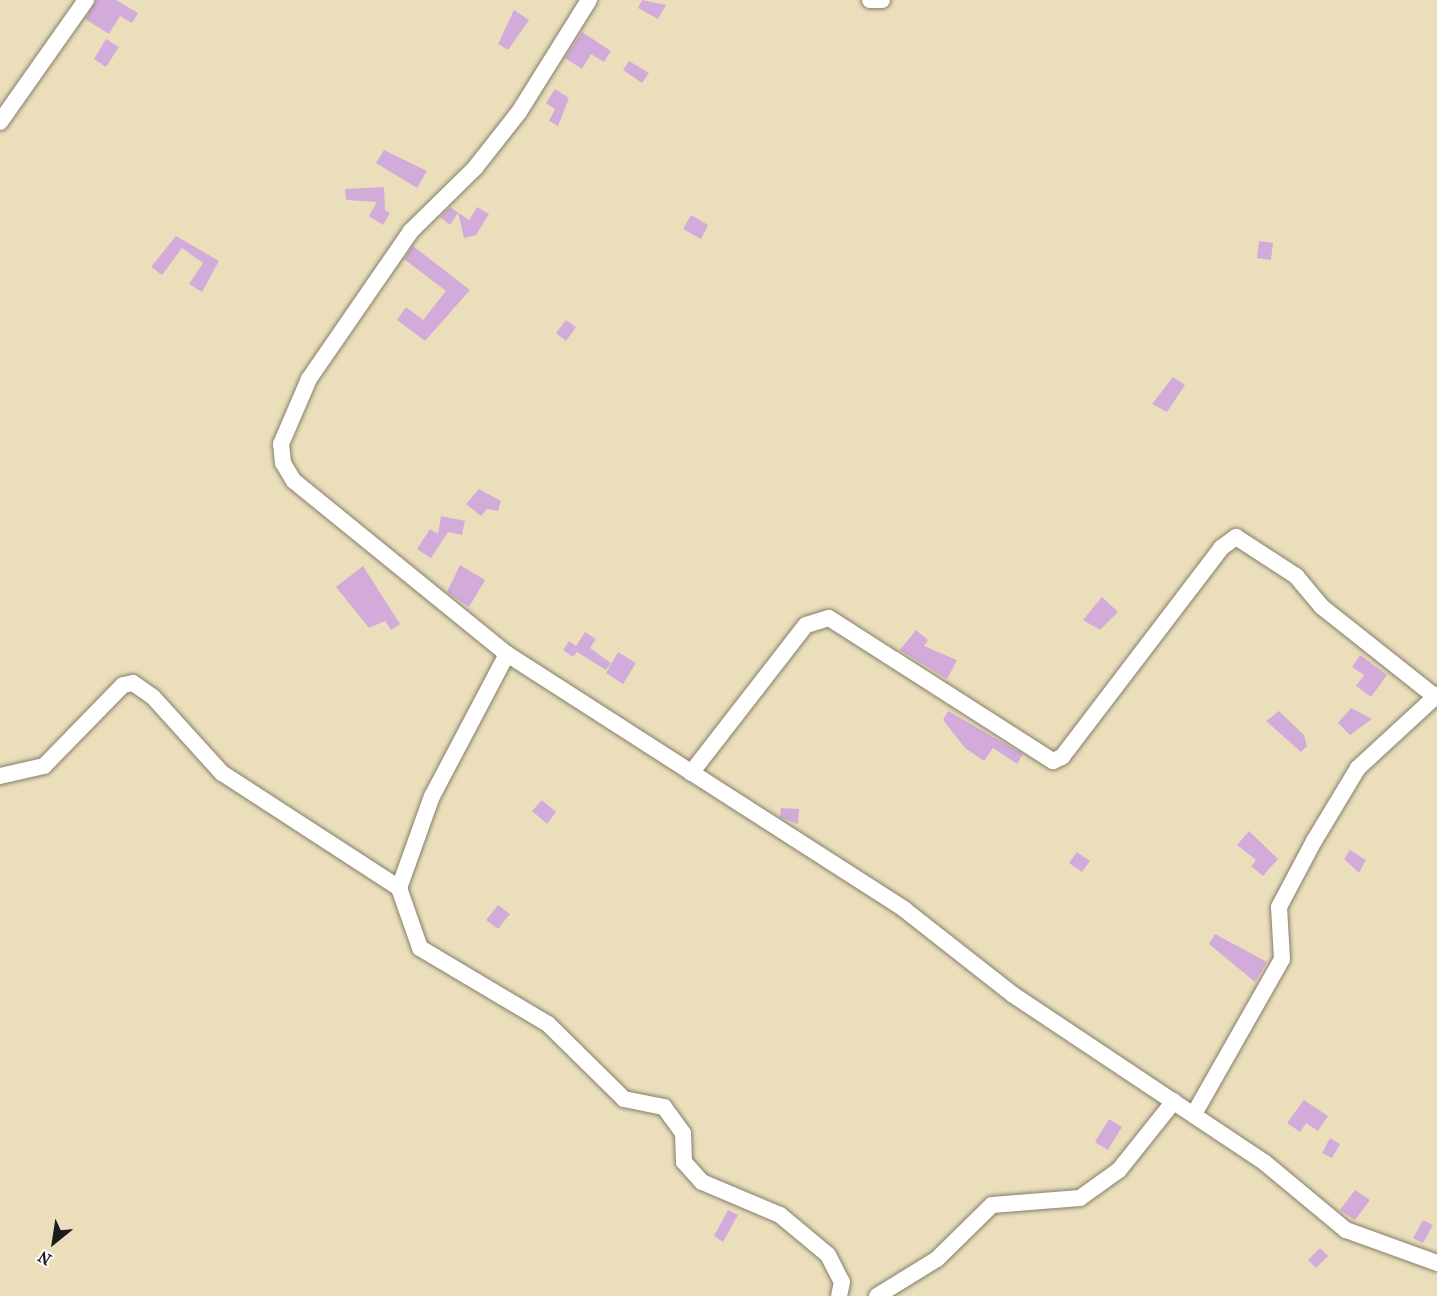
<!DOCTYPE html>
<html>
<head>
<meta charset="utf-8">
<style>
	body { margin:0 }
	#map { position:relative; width:1437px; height:1296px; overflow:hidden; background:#ebdfbb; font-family:"IM FELL French Canon",serif }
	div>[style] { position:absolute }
	.building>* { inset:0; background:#d3abdb }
	.roads { filter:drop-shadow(0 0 2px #847e6c) drop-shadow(0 0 2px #847e6c) }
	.minor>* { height:16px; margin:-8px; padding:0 8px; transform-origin:8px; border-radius:8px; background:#fff }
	span { translate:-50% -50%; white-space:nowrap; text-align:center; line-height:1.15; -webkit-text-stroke:4.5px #fff; paint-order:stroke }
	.north { position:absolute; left:24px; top:1212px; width:60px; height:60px; -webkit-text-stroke:4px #fff; paint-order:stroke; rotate:210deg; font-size:16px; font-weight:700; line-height:24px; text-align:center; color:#1c1c1c }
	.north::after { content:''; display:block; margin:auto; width:21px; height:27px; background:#1c1c1c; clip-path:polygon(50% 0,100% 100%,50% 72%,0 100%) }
</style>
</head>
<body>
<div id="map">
	<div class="building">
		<i style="clip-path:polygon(96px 0,116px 0,138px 13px,132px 23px,120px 16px,109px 34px,85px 19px)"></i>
		<i style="clip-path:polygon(642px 0,666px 5px,658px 19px,638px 8px)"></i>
		<i style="clip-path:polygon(514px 10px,529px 20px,508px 50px,498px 44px)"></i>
		<i style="clip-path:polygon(582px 32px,611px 51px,604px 62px,591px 54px,582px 69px,565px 58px)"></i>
		<i style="clip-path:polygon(106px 39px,119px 47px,106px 67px,94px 59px)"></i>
		<i style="clip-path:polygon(629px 61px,649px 73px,642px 83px,623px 70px)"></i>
		<i style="clip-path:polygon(555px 89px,569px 98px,558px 126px,549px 121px,555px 109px,546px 103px)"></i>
		<i style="clip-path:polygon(384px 150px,427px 171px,417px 188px,376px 163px)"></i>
		<i style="clip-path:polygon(384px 187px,385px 210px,390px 213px,383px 225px,369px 216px,377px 202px,346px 200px,345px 189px)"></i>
		<i style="clip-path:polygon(450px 207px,469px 220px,477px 207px,489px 214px,476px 235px,464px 238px,458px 213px,450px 225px,440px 217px)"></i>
		<i style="clip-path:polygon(691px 215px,708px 225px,701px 239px,683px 229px)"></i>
		<i style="clip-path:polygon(176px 236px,219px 261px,202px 292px,189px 284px,203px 263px,182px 248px,162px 275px,151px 267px)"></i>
		<i style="clip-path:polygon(1259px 241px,1273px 243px,1271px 260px,1257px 258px)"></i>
		<i style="clip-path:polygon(413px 246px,470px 290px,425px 341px,397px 320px,406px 307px,423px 320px,446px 291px,404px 259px)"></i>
		<i style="clip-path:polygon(566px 320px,576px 327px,566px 341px,556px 333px)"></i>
		<i style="clip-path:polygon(1173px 377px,1185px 385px,1167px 412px,1152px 404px)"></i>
		<i style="clip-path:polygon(479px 489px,501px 501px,498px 511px,487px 509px,481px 516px,466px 504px)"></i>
		<i style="clip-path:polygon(441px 516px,465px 521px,462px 535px,448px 532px,431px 558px,417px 549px,430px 529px,438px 534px)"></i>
		<i style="clip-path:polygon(460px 565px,485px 580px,469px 607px,447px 592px)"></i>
		<i style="clip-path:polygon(363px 566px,400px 624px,391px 630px,385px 621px,369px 628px,336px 587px)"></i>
		<i style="clip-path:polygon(1102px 597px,1118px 612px,1100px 630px,1083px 620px)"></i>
		<i style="clip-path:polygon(916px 630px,928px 640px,924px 646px,957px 660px,947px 679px,900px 650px)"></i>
		<i style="clip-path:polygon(585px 632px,596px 639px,590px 648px,611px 663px,606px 670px,577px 652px,573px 657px,563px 650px,569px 641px,576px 646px)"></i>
		<i style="clip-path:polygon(618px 652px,636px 663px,623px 684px,606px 673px)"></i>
		<i style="clip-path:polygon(1360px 655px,1387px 675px,1371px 697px,1356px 686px,1364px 675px,1352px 667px)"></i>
		<i style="clip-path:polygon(1351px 708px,1372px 719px,1350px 735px,1338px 723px)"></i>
		<i style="clip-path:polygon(948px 711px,1023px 754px,1017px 764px,993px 748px,984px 761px,965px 748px,943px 720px)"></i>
		<i style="clip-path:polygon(1279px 711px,1304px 735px,1307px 746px,1301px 752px,1266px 721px)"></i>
		<i style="clip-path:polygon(542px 800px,556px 812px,547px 824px,532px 811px)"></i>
		<i style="clip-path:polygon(781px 808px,799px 809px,798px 824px,780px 817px)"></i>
		<i style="clip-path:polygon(1249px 831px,1278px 859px,1263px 876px,1251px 866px,1256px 860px,1237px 845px)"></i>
		<i style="clip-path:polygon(1350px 850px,1366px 860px,1359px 873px,1344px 859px)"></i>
		<i style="clip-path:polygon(1077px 852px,1090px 861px,1082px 872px,1069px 863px)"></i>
		<i style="clip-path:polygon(498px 905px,510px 914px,498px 929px,486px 920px)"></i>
		<i style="clip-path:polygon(1215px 934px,1267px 962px,1255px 982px,1209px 944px)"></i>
		<i style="clip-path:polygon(1304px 1100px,1328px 1116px,1318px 1131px,1306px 1123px,1300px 1132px,1287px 1123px)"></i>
		<i style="clip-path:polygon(1109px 1119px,1122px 1127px,1108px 1150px,1095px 1142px)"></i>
		<i style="clip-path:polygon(1330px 1138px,1340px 1144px,1332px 1158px,1322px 1153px)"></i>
		<i style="clip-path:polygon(1355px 1190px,1370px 1200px,1355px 1220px,1340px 1210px)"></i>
		<i style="clip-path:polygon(728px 1210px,738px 1215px,723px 1242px,714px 1236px)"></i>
		<i style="clip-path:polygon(1423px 1220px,1433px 1225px,1423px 1243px,1413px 1238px)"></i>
		<i style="clip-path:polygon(1320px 1248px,1328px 1256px,1316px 1268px,1308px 1260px)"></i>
	</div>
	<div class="roads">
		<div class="minor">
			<i style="left:589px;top:0;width:132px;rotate:122deg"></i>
			<i style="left:519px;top:112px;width:71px;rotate:128.2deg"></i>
			<i style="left:475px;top:168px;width:90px;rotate:135.5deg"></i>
			<i style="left:411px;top:231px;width:180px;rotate:124.6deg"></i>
			<i style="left:309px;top:379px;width:71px;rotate:113.3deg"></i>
			<i style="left:281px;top:444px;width:19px;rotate:84deg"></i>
			<i style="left:283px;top:463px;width:21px;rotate:59deg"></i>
			<i style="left:294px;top:481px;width:274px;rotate:39.1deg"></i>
			<i style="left:507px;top:654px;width:473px;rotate:32.7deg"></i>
			<i style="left:905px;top:910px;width:136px;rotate:38.1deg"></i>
			<i style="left:1012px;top:994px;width:303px;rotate:33.7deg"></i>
			<i style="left:1264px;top:1162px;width:107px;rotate:39.7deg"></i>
			<i style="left:1346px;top:1230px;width:97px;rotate:19.9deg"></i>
			<i style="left:870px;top:0;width:12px"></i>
			<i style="left:0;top:122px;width:149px;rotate:-54.8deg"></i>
			<i style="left:507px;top:654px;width:161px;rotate:117.8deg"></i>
			<i style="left:432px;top:796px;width:98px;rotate:109.7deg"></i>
			<i style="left:399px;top:888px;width:64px;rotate:70.7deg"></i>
			<i style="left:420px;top:948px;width:149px;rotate:30.7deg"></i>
			<i style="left:548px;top:1024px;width:107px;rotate:44.6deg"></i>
			<i style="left:624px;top:1099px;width:41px;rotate:11.3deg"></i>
			<i style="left:664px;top:1107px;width:32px;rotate:54deg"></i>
			<i style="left:683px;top:1133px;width:29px;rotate:88deg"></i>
			<i style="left:684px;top:1162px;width:27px;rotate:48deg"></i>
			<i style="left:702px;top:1182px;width:85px;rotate:22.9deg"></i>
			<i style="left:780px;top:1215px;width:62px;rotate:39.8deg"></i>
			<i style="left:828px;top:1255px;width:30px;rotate:63deg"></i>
			<i style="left:842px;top:1282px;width:14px;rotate:102deg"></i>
			<i style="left:691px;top:773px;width:187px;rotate:-52.2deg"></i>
			<i style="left:806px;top:625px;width:24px;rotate:-17deg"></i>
			<i style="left:829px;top:618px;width:266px;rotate:32.6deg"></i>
			<i style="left:1053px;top:761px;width:10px;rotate:-24deg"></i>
			<i style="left:1062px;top:757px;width:263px;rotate:-52.7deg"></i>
			<i style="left:1221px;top:548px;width:19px;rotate:-36deg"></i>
			<i style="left:1236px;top:537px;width:72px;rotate:33deg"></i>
			<i style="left:1296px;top:576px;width:40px;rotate:50deg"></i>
			<i style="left:1322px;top:607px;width:147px;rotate:38.4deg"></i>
			<i style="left:0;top:776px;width:45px;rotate:-12.8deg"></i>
			<i style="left:44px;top:766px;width:113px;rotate:-45.7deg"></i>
			<i style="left:123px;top:685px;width:10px;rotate:-11deg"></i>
			<i style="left:133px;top:683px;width:24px;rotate:35deg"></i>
			<i style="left:153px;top:697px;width:103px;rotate:47.8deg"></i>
			<i style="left:222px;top:773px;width:211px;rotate:33deg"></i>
			<i style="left:1194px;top:1114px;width:178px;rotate:-60.4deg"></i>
			<i style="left:1282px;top:959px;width:52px;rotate:-93.3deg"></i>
			<i style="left:1279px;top:907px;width:75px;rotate:-62.1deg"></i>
			<i style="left:1314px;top:841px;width:85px;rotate:-58.9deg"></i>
			<i style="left:1358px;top:768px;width:108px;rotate:-42.7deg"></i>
			<i style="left:877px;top:1296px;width:70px;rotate:-31.7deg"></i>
			<i style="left:937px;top:1259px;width:77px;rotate:-44.5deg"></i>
			<i style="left:992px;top:1205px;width:88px;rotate:-4.5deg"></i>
			<i style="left:1080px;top:1198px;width:48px;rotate:-35.7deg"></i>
			<i style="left:1119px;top:1170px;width:88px;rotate:-51.4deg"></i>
		</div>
	</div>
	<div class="north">N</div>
</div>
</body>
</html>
